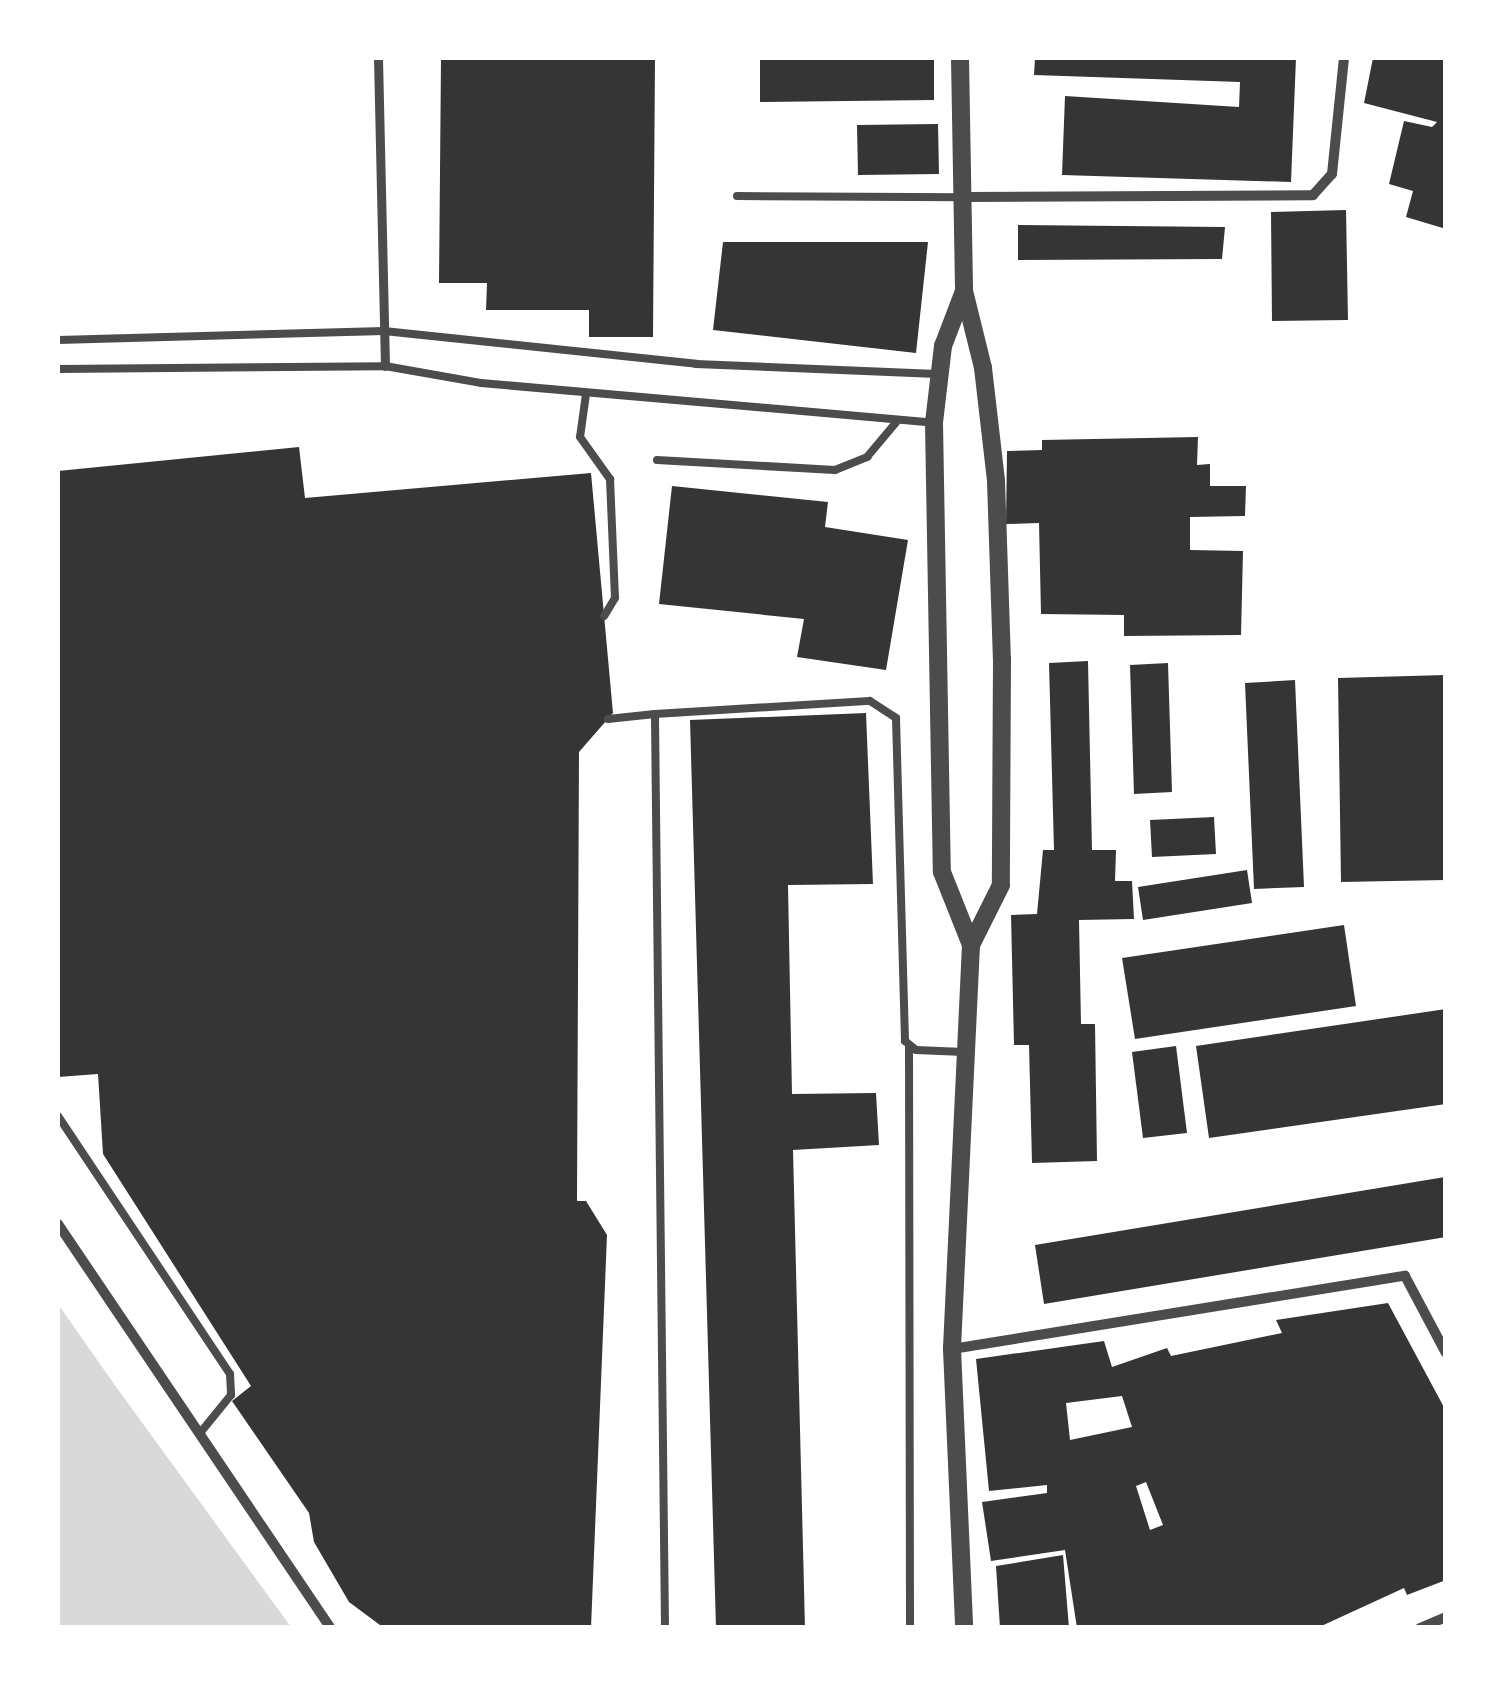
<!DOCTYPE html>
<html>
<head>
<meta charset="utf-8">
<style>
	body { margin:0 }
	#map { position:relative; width:1503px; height:1685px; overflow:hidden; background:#fff; font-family:Poppins,sans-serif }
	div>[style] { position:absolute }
	.water>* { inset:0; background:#d9d9d9 }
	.building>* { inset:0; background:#353535 }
	.service>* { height:8px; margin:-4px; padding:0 4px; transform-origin:4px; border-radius:4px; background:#4c4c4c }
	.pedestrian>* { height:9px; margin:-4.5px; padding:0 4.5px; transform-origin:4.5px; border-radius:4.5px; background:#4c4c4c }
	.minor>* { height:10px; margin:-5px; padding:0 5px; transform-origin:5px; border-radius:5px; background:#4c4c4c }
	.tertiary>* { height:18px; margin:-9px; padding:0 9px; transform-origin:9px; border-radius:9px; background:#4c4c4c }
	span { translate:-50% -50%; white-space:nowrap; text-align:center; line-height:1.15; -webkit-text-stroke:8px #fff; paint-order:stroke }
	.frame { position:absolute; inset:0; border:60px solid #fff; pointer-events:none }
</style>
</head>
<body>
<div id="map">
	<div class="water">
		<i style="clip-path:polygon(58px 1304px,114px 1384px,291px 1627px,58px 1627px)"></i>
	</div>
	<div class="building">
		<i style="clip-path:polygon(441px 58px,655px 58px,653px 337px,589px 337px,589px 310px,486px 310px,487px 283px,439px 283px)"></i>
		<i style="clip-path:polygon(760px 58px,934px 58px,934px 100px,760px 102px)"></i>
		<i style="clip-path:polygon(1035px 58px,1296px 58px,1291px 182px,1062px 175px,1065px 96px,1239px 107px,1240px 82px,1034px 75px)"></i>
		<i style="clip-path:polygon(1373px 58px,1446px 58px,1446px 229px,1406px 217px,1413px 191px,1389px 184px,1404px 121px,1432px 127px,1437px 122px,1364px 103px)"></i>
		<i style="clip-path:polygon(938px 124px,939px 174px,858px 175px,857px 125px)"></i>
		<i style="clip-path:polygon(1346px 210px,1348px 320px,1272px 321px,1271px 212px)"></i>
		<i style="clip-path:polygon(1018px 225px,1225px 227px,1222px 259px,1018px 260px)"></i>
		<i style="clip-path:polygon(723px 242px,928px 242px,916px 353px,713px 330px)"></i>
		<i style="clip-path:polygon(1198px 437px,1197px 465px,1210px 464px,1210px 486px,1246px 486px,1245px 516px,1190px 517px,1190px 550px,1243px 551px,1241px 635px,1124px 636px,1124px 615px,1041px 614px,1039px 523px,1006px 524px,1007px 451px,1042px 450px,1042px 440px)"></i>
		<i style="clip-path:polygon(299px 447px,305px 498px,591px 473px,613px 713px,579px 752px,577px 1201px,586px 1201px,607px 1235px,591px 1628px,384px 1628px,349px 1602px,314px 1542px,309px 1513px,232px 1401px,251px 1386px,103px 1154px,98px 1074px,58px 1077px,58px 471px)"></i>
		<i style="clip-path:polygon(672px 486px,828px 502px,825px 527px,908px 540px,886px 670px,797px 657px,804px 619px,659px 604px)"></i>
		<i style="clip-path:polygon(1088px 661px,1092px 850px,1116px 850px,1115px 881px,1132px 881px,1134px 919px,1079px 920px,1081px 1024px,1095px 1024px,1097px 1161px,1032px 1163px,1029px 1045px,1014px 1045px,1011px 915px,1037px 914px,1043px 850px,1054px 850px,1049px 663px)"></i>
		<i style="clip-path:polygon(1168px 663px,1172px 792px,1134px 794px,1130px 665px)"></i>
		<i style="clip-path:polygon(1446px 675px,1446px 880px,1341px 882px,1338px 678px)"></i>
		<i style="clip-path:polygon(1295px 680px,1304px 887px,1254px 889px,1245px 683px)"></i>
		<i style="clip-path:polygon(866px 713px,873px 884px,788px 885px,792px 1094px,876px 1093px,879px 1145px,793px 1150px,805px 1628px,716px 1628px,690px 720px)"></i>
		<i style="clip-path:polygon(1214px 817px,1216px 854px,1152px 857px,1150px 820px)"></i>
		<i style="clip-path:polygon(1247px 870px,1252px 903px,1143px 920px,1138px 887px)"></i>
		<i style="clip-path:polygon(1344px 925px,1356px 1006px,1135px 1039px,1122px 958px)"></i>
		<i style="clip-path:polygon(1446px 1009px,1446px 1104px,1209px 1138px,1196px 1046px)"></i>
		<i style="clip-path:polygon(1176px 1046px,1187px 1133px,1143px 1138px,1132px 1052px)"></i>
		<i style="clip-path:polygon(1445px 1177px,1446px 1237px,1044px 1304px,1035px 1245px)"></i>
		<i style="clip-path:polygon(evenodd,1388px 1303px,1446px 1411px,1446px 1580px,1407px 1595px,1404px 1588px,1317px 1628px,1077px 1628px,1065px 1550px,991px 1561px,982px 1502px,1047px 1493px,1047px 1485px,989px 1491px,976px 1359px,1104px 1341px,1112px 1367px,1167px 1348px,1171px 1356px,1282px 1333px,1276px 1320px,1388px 1303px,1122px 1396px,1132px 1427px,1070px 1440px,1066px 1403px,1122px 1396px,1388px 1303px,1146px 1482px,1163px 1525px,1150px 1530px,1136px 1486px,1146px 1482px)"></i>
		<i style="clip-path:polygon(1063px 1555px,1069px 1628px,1000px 1628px,996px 1566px)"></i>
	</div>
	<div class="service">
		<i style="left:737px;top:196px;width:225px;rotate:0.3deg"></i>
		<i style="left:58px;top:340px;width:326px;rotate:-1.6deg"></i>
		<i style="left:384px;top:331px;width:314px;rotate:6deg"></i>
		<i style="left:696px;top:364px;width:241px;rotate:2.4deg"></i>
		<i style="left:58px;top:369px;width:327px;rotate:-0.5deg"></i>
		<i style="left:385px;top:366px;width:97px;rotate:10deg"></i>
		<i style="left:481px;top:383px;width:455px;rotate:5deg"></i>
		<i style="left:586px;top:394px;width:43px;rotate:97.9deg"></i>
		<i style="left:580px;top:437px;width:52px;rotate:54.5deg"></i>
		<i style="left:610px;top:479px;width:119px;rotate:87.6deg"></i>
		<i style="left:615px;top:598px;width:21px;rotate:121deg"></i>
		<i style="left:657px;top:460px;width:178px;rotate:3.2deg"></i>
		<i style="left:835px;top:470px;width:35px;rotate:-22deg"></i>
		<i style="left:867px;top:457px;width:48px;rotate:-50deg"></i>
		<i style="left:608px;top:719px;width:47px;rotate:-6.1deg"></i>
		<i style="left:909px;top:1047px;width:581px;rotate:89.9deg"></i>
		<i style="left:58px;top:1116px;width:310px;rotate:56.3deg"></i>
		<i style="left:230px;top:1374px;width:21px;rotate:87deg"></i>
		<i style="left:231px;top:1395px;width:49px;rotate:129.2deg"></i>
		<i style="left:665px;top:1628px;width:914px;rotate:-90.63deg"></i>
		<i style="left:655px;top:714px;width:215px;rotate:-3.5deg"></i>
		<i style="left:870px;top:701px;width:31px;rotate:33deg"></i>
		<i style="left:896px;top:718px;width:323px;rotate:88.4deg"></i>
		<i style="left:905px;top:1041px;width:14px;rotate:39deg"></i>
		<i style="left:916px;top:1050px;width:48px;rotate:2.4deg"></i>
	</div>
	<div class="pedestrian">
		<i style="left:378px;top:58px;width:308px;rotate:88.7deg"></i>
	</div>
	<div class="minor">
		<i style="left:966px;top:197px;width:347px;rotate:-0.3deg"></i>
		<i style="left:1313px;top:195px;width:28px;rotate:-48deg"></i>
		<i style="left:1332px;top:174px;width:117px;rotate:-84.1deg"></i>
		<i style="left:58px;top:1224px;width:488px;rotate:56deg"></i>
		<i style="left:952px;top:1349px;width:459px;rotate:-9.2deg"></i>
		<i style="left:1405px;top:1276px;width:87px;rotate:62deg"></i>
		<i style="left:1420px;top:1628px;width:28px;rotate:-23deg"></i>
	</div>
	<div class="tertiary">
		<i style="left:960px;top:58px;width:233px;rotate:89deg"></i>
		<i style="left:964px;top:291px;width:79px;rotate:76.1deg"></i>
		<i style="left:983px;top:368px;width:114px;rotate:83.4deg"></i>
		<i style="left:996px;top:481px;width:178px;rotate:88.1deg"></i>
		<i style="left:1002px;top:659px;width:226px;rotate:90.3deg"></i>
		<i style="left:1001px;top:885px;width:67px;rotate:116.6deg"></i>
		<i style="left:971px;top:945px;width:404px;rotate:92.7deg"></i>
		<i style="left:952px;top:1349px;width:279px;rotate:87.5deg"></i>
		<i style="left:964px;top:291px;width:59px;rotate:110.9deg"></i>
		<i style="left:943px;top:346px;width:78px;rotate:96.7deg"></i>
		<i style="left:934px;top:423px;width:449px;rotate:89deg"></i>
		<i style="left:942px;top:872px;width:79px;rotate:68.3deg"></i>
	</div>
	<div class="frame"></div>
</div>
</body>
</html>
